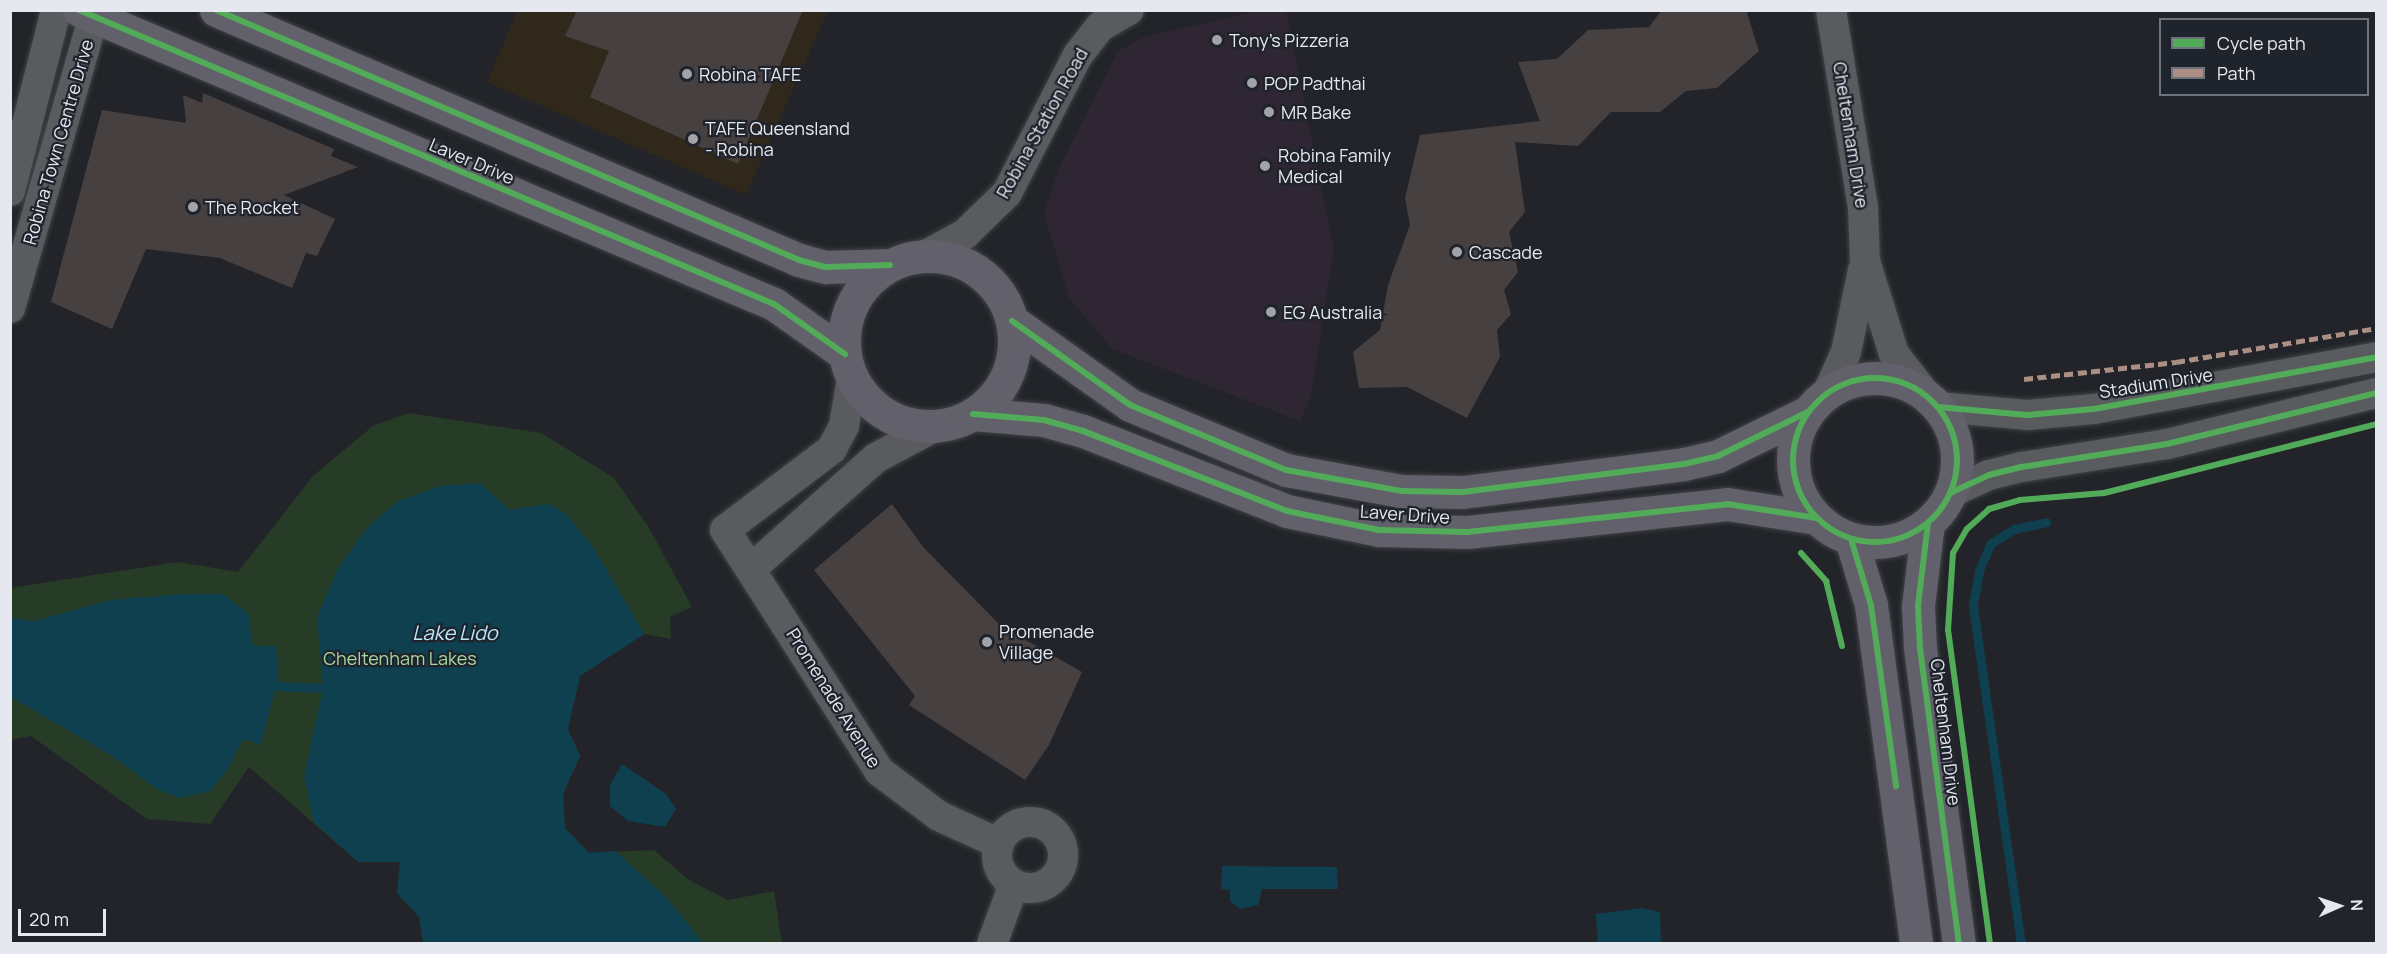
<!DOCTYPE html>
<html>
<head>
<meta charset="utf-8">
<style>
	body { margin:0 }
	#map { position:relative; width:2387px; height:954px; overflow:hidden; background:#222429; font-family:Manrope,sans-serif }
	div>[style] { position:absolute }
	.commercial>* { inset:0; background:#2e2633 }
	.education>* { inset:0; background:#30281b }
	.green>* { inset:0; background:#263c26 }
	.water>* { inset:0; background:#0e4050 }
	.stream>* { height:9px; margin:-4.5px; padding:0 4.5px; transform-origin:4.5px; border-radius:4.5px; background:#0e4050 }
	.building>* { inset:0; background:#474041 }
	.roads { filter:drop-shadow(0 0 2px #3f4245) drop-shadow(0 0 2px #3f4245) }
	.minor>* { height:30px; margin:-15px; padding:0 15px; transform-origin:15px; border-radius:15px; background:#595b5f }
	.minor>.ring { margin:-15px; padding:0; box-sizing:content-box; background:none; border:30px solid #595b5f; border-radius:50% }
	.major>* { height:33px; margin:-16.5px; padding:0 16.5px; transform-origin:16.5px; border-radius:16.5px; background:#62606a }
	.major>.ring { margin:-16.5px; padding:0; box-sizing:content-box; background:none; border:33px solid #62606a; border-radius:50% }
	.quiet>* { height:4.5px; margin-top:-2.25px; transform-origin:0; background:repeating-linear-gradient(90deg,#ac8f84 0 9px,transparent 0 13.5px) }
	.cycleway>* { height:6px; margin:-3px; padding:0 3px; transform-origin:3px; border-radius:3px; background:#51ab58 }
	.cycleway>.ring { margin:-3px; padding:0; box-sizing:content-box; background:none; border:6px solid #51ab58; border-radius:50% }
	.dots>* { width:16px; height:16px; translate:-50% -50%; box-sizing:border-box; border:3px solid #1f232c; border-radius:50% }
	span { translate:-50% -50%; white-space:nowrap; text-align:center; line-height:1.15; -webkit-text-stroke:4.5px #1f232c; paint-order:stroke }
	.poi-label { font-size:18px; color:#e5e8ee }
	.left { translate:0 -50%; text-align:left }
	.street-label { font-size:18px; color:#e5e8ee }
	.park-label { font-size:18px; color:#a5d7a1 }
	.water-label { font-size:20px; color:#b9e8fb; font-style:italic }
	.frame { position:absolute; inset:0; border:12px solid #e5e8ee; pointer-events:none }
	.legend { position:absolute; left:2159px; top:18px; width:210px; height:78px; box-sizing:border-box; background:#1f232c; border:2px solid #6e727a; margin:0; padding:8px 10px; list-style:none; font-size:18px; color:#e5e8ee }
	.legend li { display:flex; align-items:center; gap:12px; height:30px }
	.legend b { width:30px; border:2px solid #6e727a }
	.north { position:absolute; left:2309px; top:876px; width:60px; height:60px; -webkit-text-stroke:4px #1f232c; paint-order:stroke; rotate:87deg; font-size:16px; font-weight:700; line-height:24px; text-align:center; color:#e5e8ee }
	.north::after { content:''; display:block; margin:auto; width:21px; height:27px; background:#e5e8ee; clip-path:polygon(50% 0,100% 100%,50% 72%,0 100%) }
	.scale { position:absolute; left:18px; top:909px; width:88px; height:27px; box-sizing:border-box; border:3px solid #e5e8ee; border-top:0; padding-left:8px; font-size:18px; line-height:21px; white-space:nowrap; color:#e5e8ee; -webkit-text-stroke:4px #1f232c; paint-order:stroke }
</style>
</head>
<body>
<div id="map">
	<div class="commercial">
		<i style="clip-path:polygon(1261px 10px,1286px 11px,1334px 250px,1311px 396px,1300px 421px,1112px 349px,1069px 298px,1044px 213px,1059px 168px,1118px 51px,1144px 37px)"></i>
	</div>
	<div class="education">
		<i style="clip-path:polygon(517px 11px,828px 11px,746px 195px,487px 82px)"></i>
	</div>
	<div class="green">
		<i style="clip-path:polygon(408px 413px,541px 433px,614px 478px,648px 526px,692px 607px,670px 617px,671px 639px,644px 634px,580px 676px,568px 729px,580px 756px,563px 794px,565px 828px,589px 853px,654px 850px,689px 880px,728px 900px,774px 891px,782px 943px,423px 943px,419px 917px,397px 893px,400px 862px,358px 862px,249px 767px,210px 824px,147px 819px,31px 736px,11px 740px,10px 588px,178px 562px,238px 572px,313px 476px,373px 426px)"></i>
	</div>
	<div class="water">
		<i style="clip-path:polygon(480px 483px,509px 510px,549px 504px,566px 514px,593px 547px,644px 634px,580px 676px,568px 729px,580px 756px,563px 794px,565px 828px,589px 853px,615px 851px,666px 897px,703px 943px,423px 943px,419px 917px,397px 893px,400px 862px,358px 862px,314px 822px,304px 777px,323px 688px,317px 617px,338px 568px,366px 529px,398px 501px,440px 486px)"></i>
		<i style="clip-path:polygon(183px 594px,223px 594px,248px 613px,253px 646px,276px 646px,278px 677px,261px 745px,243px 739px,228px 769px,210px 791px,180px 798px,157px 789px,112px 756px,11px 697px,10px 618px,35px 621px,110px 600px)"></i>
		<i style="clip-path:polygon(622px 764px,666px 794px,676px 809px,665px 827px,628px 821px,610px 806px,610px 785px)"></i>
		<i style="clip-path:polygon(1222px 866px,1337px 867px,1338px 889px,1262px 889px,1258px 905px,1240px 909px,1230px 901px,1230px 890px,1221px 889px)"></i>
		<i style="clip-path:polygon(1642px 908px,1660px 912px,1661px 942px,1598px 943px,1596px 914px)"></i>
	</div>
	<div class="stream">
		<i style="left:277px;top:686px;width:46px;rotate:2.5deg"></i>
		<i style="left:2021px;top:944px;width:342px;rotate:-98.1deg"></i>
		<i style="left:1973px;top:605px;width:36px;rotate:-80deg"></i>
		<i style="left:1979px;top:570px;width:30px;rotate:-66deg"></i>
		<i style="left:1991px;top:543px;width:27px;rotate:-31deg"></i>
		<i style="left:2014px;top:529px;width:33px;rotate:-12deg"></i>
	</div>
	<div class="building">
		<i style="clip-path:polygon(577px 10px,803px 10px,738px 164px,590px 97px,609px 51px,565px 36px)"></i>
		<i style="clip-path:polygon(1662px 10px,1746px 10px,1759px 51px,1717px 88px,1686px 91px,1660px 112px,1611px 112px,1578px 146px,1515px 142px,1525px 212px,1509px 232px,1518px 272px,1504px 290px,1511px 314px,1497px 330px,1500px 357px,1467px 418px,1407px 387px,1359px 388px,1353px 352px,1380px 330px,1388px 285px,1410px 225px,1405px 198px,1420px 135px,1540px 121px,1518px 62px,1557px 59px,1588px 30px,1649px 27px)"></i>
		<i style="clip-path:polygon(203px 93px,334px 149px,331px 156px,358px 167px,284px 195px,335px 219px,317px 256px,306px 253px,292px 288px,220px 258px,146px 249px,112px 329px,51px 302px,102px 110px,186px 123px,183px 95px,202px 103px)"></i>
		<i style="clip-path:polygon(892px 504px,924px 548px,1001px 626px,1082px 672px,1049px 745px,1025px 780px,909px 705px,915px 696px,814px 570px)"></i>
	</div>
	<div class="roads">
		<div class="minor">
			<i style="left:1831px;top:10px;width:200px;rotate:80.8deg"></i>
			<i style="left:1863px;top:207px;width:54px;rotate:87.9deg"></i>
			<i style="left:1865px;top:261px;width:97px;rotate:72.7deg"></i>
			<i style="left:1894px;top:354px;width:52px;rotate:52deg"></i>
			<i style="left:10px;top:191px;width:187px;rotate:-75.7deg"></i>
			<i style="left:924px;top:256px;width:47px;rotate:-28.2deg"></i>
			<i style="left:965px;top:234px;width:59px;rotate:-44.3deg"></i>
			<i style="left:1007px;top:193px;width:155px;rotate:-62.8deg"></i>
			<i style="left:1078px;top:55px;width:37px;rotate:-52deg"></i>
			<i style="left:1101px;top:26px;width:32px;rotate:-30deg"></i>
			<i style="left:10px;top:308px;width:304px;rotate:-74deg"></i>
			<i style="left:852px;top:378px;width:49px;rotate:99.5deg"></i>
			<i style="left:844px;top:426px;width:26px;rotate:118deg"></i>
			<i style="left:832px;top:449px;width:134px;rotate:142.9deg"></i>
			<i style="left:725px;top:530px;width:286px;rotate:57.4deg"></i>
			<i style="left:879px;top:771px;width:75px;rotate:36.9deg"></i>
			<i style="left:939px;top:816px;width:65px;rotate:24.6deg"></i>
			<i style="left:1828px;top:392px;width:44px;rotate:-65.8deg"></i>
			<i style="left:1846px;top:352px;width:84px;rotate:-78.3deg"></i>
			<i style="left:1938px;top:407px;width:89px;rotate:5.1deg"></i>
			<i style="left:2027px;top:415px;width:67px;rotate:-5.1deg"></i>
			<i style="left:2094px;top:409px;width:287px;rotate:-10.4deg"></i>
			<i style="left:1950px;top:493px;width:43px;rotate:-24.8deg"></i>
			<i style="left:1989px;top:475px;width:34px;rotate:-14deg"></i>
			<i style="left:2022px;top:467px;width:147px;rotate:-9deg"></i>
			<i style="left:2167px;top:444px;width:215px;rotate:-13.7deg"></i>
			<i style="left:752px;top:568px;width:166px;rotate:-41.6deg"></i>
			<i style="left:876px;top:458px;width:66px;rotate:-28.1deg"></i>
			<i class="ring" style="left:997px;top:822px;width:36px;height:36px"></i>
			<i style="left:992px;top:944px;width:64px;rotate:-69.9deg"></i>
		</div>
		<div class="major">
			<i style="left:79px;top:10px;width:755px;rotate:22.93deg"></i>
			<i style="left:774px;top:304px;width:87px;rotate:35.2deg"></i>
			<i style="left:216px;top:10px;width:634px;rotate:23.21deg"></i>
			<i style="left:799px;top:260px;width:28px;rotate:15deg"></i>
			<i style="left:826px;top:267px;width:64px;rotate:-1.8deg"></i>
			<i class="ring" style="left:844px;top:256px;width:137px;height:137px"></i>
			<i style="left:1012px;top:321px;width:145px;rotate:35.4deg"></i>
			<i style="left:1130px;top:405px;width:169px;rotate:22.6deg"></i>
			<i style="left:1286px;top:470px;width:117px;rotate:10.3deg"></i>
			<i style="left:1401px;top:491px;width:62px;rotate:0.9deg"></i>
			<i style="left:1463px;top:492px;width:223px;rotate:-7.2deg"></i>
			<i style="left:1684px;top:464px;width:35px;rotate:-13deg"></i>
			<i style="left:1718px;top:456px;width:100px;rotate:-26.1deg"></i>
			<i class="ring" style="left:1793px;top:378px;width:131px;height:131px"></i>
			<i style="left:973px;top:414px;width:71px;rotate:4.8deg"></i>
			<i style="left:1044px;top:420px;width:41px;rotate:15.8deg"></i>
			<i style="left:1083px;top:431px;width:219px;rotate:21.4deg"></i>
			<i style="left:1287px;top:511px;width:94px;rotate:11.7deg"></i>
			<i style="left:1379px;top:530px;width:88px;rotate:1.3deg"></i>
			<i style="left:1467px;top:532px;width:262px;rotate:-6.1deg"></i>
			<i style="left:1727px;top:504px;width:90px;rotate:8.9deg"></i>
			<i style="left:1928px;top:523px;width:84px;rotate:96.9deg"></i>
			<i style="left:1918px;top:606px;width:42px;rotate:87.3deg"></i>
			<i style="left:1920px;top:648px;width:299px;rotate:82.5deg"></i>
			<i style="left:1851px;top:539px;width:69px;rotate:73.1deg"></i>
			<i style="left:1871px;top:605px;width:342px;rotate:82.4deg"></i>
		</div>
	</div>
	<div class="quiet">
		<i style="left:2024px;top:379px;width:153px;rotate:-6.4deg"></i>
		<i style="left:2176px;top:362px;width:203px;rotate:-9.6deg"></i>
	</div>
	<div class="cycleway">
		<i style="left:79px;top:10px;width:755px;rotate:22.93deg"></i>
		<i style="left:774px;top:304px;width:87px;rotate:35.2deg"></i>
		<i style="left:216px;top:10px;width:634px;rotate:23.21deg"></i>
		<i style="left:799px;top:260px;width:28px;rotate:15deg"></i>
		<i style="left:826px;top:267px;width:64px;rotate:-1.8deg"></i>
		<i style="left:1012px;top:321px;width:145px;rotate:35.4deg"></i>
		<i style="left:1130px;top:405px;width:169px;rotate:22.6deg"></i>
		<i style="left:1286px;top:470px;width:117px;rotate:10.3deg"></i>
		<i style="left:1401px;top:491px;width:62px;rotate:0.9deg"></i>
		<i style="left:1463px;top:492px;width:223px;rotate:-7.2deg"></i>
		<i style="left:1684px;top:464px;width:35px;rotate:-13deg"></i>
		<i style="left:1718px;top:456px;width:100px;rotate:-26.1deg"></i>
		<i class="ring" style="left:1793px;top:378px;width:158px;height:158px"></i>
		<i style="left:1938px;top:407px;width:89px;rotate:5.1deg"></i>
		<i style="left:2027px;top:415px;width:67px;rotate:-5.1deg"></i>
		<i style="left:2094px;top:409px;width:287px;rotate:-10.4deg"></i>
		<i style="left:973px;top:414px;width:71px;rotate:4.8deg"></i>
		<i style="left:1044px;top:420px;width:41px;rotate:15.8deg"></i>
		<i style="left:1083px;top:431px;width:219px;rotate:21.4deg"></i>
		<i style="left:1287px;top:511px;width:94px;rotate:11.7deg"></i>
		<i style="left:1379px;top:530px;width:88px;rotate:1.3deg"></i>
		<i style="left:1467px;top:532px;width:262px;rotate:-6.1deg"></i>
		<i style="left:1727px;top:504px;width:90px;rotate:8.9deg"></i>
		<i style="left:1950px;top:493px;width:43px;rotate:-24.8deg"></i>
		<i style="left:1989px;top:475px;width:34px;rotate:-14deg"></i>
		<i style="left:2022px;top:467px;width:147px;rotate:-9deg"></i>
		<i style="left:2167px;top:444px;width:215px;rotate:-13.7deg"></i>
		<i style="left:1928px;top:523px;width:84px;rotate:96.9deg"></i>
		<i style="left:1918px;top:606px;width:42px;rotate:87.3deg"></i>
		<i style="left:1920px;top:648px;width:299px;rotate:82.5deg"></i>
		<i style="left:1851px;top:539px;width:69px;rotate:73.1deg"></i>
		<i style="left:1871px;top:605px;width:183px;rotate:82.1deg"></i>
		<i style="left:1801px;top:553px;width:38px;rotate:48deg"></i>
		<i style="left:1826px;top:581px;width:67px;rotate:76.2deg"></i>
		<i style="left:1990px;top:944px;width:317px;rotate:-97.6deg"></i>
		<i style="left:1948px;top:630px;width:77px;rotate:-86.3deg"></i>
		<i style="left:1953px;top:553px;width:28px;rotate:-60deg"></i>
		<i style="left:1967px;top:529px;width:30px;rotate:-42deg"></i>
		<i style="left:1989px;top:509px;width:32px;rotate:-16deg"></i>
		<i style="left:2020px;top:500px;width:84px;rotate:-4.8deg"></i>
		<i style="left:2104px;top:493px;width:281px;rotate:-14.2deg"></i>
	</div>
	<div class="dots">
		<i style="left:1217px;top:40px;background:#a1a3a9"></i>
		<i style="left:687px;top:74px;background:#a1a3a9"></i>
		<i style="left:1252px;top:83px;background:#a1a3a9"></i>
		<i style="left:1269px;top:112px;background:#a1a3a9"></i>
		<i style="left:693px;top:139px;background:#a1a3a9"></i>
		<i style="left:1265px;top:166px;background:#a1a3a9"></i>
		<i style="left:193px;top:207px;background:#a1a3a9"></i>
		<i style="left:1457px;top:252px;background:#a1a3a9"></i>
		<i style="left:1271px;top:312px;background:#a1a3a9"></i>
		<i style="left:987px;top:642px;background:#a1a3a9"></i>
	</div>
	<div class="poi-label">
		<span class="left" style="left:1229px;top:40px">Tony's Pizzeria</span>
		<span class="left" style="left:699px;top:74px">Robina TAFE</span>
		<span class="left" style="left:1264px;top:83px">POP Padthai</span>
		<span class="left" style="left:1281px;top:112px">MR Bake</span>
		<span class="left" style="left:705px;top:139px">TAFE Queensland<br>- Robina</span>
		<span class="left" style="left:1278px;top:166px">Robina Family<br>Medical</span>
		<span class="left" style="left:205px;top:207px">The Rocket</span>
		<span class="left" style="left:1469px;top:252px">Cascade</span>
		<span class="left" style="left:1283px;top:312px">EG Australia</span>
		<span class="left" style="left:999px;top:642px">Promenade<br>Village</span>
	</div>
	<div class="street-label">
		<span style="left:1042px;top:123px;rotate:-61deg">Robina Station Road</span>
		<span style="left:1851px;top:135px;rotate:81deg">Cheltenham Drive</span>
		<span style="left:58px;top:142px;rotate:-74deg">Robina Town Centre Drive</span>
		<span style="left:472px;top:161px;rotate:23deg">Laver Drive</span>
		<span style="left:2156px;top:383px;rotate:-9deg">Stadium Drive</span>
		<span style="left:1405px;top:514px;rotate:4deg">Laver Drive</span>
		<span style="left:834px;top:698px;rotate:58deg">Promenade Avenue</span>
		<span style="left:1946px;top:732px;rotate:83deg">Cheltenham Drive</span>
	</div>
	<div class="park-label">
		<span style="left:400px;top:658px">Cheltenham Lakes</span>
	</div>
	<div class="water-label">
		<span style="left:455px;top:632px">Lake Lido</span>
	</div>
	<div class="frame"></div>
	<ul class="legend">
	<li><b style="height:8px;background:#51ab58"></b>Cycle path</li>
	<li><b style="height:8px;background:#ac8f84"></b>Path</li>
	</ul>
	<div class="north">N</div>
	<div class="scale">20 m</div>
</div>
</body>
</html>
